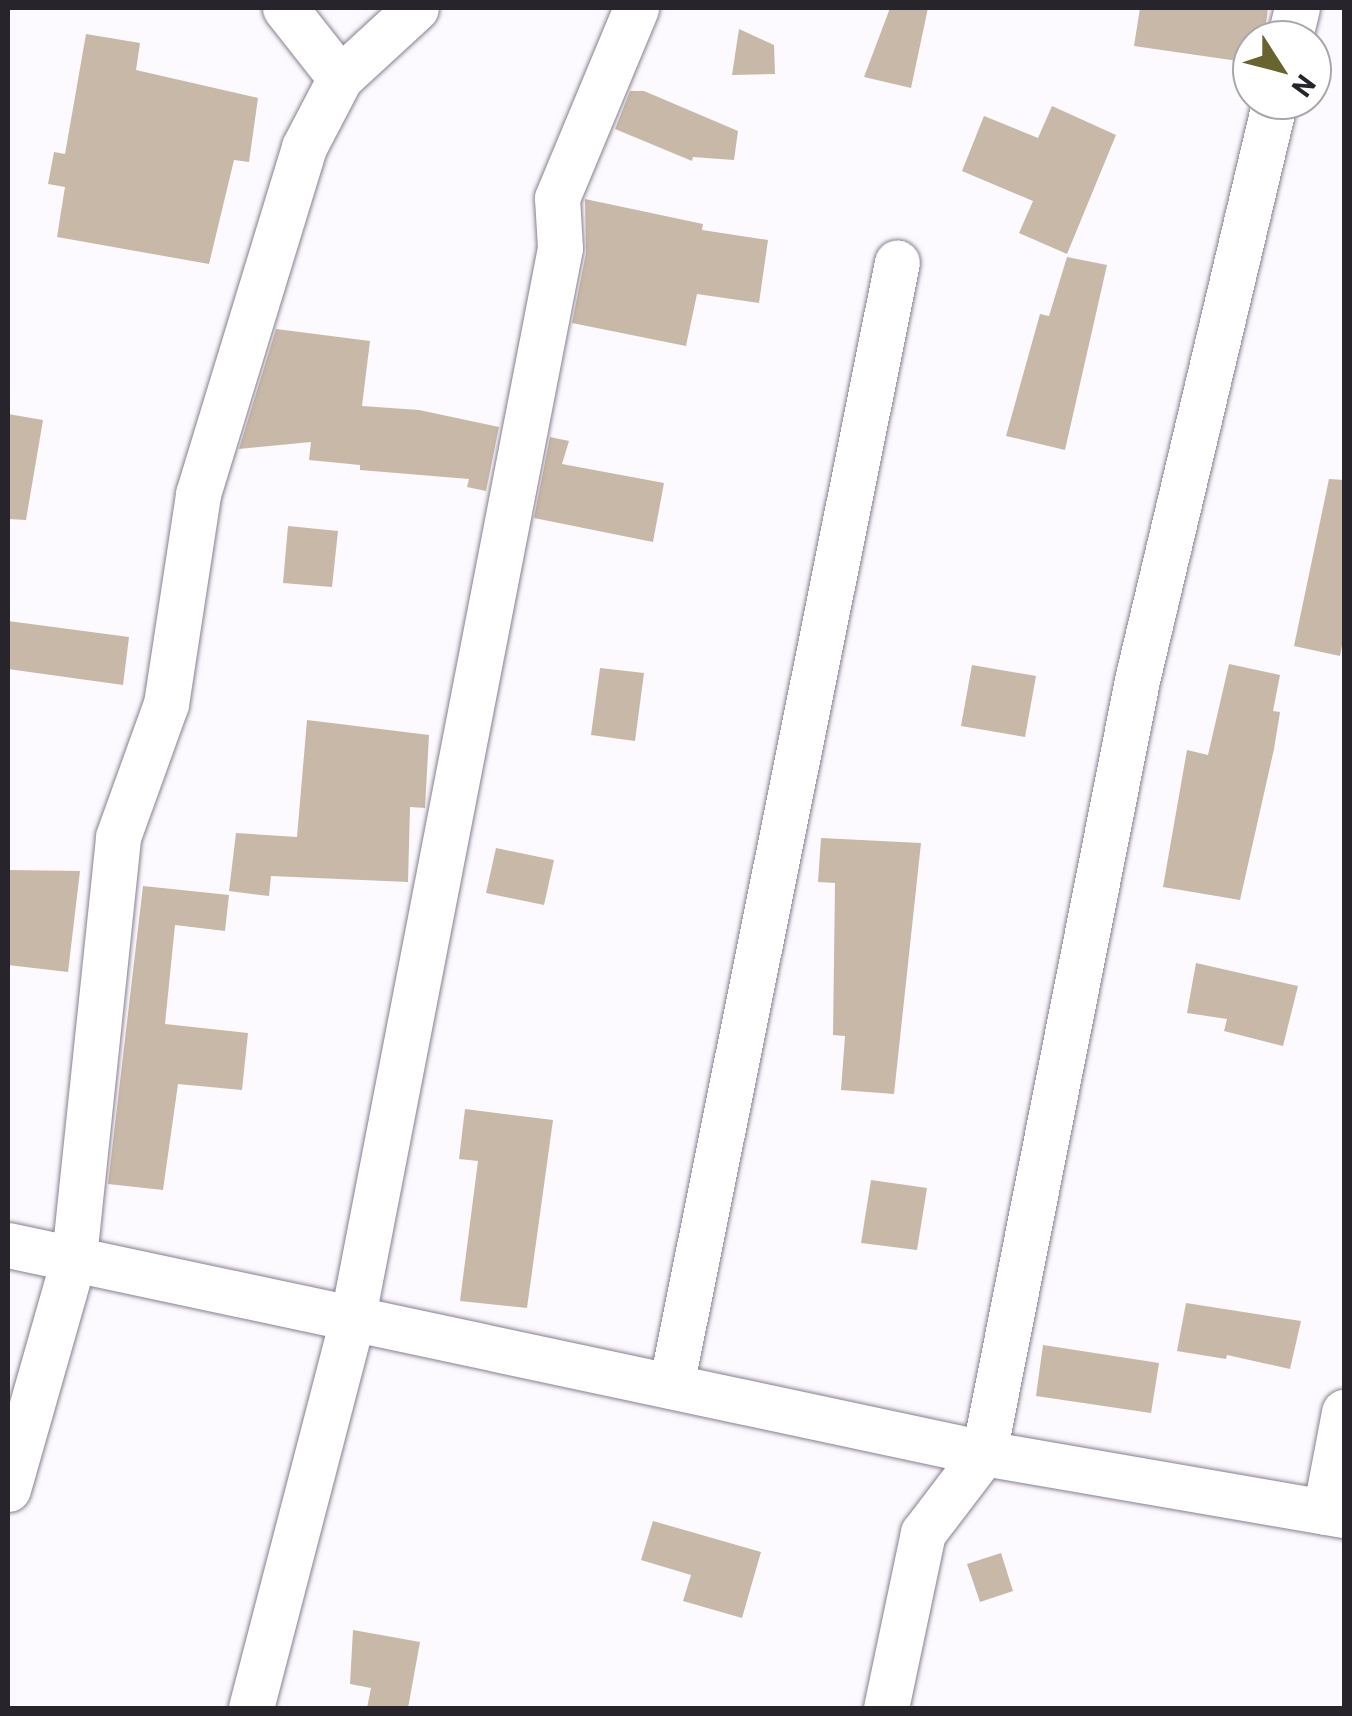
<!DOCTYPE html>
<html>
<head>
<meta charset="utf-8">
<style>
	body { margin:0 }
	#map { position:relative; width:1352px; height:1716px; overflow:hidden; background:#fcfafe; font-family:Barlow,sans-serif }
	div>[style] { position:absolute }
	.building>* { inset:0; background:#c7b8a7 }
	.roads { filter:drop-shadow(0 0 2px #877f91) drop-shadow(0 0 2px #877f91) }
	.street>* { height:45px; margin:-22.5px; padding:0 22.5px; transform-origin:22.5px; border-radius:22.5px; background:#fff }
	span { translate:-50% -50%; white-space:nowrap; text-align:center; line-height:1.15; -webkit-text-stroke:8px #fff; paint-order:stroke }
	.frame { position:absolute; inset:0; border:10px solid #27242c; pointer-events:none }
	.north { position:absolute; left:1232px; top:20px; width:100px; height:100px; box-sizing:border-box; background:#fff; border:2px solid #a9a7ab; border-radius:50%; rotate:126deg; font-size:28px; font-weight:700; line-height:40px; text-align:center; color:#27242c }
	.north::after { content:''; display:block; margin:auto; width:35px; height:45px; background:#676430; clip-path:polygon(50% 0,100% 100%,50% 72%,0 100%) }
</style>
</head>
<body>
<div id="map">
	<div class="building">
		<i style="clip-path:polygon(890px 8px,928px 8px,911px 88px,864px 77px)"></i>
		<i style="clip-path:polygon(1140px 8px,1268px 8px,1264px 40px,1252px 40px,1252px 63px,1134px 46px)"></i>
		<i style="clip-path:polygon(739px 29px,774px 45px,775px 74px,732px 75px)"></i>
		<i style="clip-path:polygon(86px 34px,140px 43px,136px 70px,258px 98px,249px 162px,234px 160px,209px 264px,57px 237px,65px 187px,48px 184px,54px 152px,65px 154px)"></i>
		<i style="clip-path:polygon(630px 91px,644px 91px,738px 131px,734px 160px,693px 157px,692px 161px,615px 129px)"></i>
		<i style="clip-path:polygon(1052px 106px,1116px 135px,1067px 254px,1019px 233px,1033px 201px,962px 171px,984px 116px,1038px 138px)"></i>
		<i style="clip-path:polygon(585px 199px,703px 224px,702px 230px,768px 240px,759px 303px,697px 294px,686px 346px,572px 323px,586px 253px)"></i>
		<i style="clip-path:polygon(1067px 257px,1107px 265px,1065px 450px,1006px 436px,1040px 314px,1049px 316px)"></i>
		<i style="clip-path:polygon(276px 329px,370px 341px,362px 406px,419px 410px,499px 427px,486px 491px,467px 487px,469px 479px,360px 470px,360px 465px,309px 460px,311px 442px,239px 449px)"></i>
		<i style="clip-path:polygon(8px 414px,43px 420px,26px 520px,8px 519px)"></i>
		<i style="clip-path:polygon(550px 437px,569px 441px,562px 464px,664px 483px,653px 542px,534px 518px)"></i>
		<i style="clip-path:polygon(1329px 479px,1344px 480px,1344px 635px,1340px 656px,1294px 646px)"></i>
		<i style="clip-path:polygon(288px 526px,338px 531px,332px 587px,283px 583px)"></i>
		<i style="clip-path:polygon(8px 621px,129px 637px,123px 685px,8px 669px)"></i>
		<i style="clip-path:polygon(1229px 664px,1280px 675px,1273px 711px,1280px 712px,1274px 749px,1240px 900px,1163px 887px,1187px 750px,1208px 755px)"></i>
		<i style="clip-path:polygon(972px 665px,1036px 676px,1025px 737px,961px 726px)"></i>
		<i style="clip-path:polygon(600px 668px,644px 673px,635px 741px,591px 735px)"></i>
		<i style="clip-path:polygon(307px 720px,429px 735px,425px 808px,410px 807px,408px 882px,271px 876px,269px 896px,229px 891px,236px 833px,297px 837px)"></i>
		<i style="clip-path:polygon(821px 838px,921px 843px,894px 1094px,841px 1090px,845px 1036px,833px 1035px,835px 883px,818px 882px)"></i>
		<i style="clip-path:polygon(496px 848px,554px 860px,544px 905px,486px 893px)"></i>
		<i style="clip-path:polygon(8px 870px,80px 871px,68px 972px,8px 965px)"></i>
		<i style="clip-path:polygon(143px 886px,229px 895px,225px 931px,175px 925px,165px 1024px,248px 1033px,242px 1090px,178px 1084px,163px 1190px,108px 1184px)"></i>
		<i style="clip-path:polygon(1196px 963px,1298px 986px,1283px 1046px,1224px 1031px,1227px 1019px,1187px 1013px)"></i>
		<i style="clip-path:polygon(465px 1109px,553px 1120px,527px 1308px,460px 1301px,478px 1161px,459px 1159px)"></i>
		<i style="clip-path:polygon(871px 1180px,927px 1188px,917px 1250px,861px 1243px)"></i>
		<i style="clip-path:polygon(1186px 1303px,1301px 1321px,1290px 1369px,1227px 1355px,1226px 1359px,1177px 1351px)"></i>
		<i style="clip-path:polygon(1043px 1345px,1159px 1363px,1151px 1413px,1036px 1396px)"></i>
		<i style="clip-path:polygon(653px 1521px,761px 1552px,742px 1618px,683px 1601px,691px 1575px,641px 1560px)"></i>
		<i style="clip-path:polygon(1001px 1553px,1013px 1591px,980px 1602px,967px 1564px)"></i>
		<i style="clip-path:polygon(353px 1630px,420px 1642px,408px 1708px,367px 1708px,371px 1688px,350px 1684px)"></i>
	</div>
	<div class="roads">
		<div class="street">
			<i style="left:285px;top:8px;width:89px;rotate:51.8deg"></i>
			<i style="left:1289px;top:40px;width:33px;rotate:-76deg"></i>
			<i style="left:8px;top:1245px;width:998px;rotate:12.03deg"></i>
			<i style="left:984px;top:1453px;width:365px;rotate:9.8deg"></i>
			<i style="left:671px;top:1386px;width:1146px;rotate:-78.63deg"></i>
			<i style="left:8px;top:1489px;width:241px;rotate:-74.1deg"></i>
			<i style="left:74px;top:1257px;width:422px;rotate:-84deg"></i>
			<i style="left:118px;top:837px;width:141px;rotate:-70.2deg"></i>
			<i style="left:166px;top:704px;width:212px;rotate:-81.3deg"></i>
			<i style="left:198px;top:494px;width:363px;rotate:-73deg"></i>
			<i style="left:304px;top:147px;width:78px;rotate:-62.4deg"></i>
			<i style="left:340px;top:78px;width:103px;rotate:-42.6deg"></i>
			<i style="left:1325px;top:1512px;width:102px;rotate:-79.2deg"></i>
			<i style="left:251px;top:1708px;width:400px;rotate:-75.4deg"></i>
			<i style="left:352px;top:1321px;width:1093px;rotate:-79.03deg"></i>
			<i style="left:560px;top:248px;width:50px;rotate:-93.4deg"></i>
			<i style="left:557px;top:198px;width:206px;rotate:-67.4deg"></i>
			<i style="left:886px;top:1708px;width:179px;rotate:-78.1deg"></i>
			<i style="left:923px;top:1533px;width:101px;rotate:-52.7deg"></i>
			<i style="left:984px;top:1453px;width:788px;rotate:-78.8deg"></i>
			<i style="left:1137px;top:680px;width:596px;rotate:-76.62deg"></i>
		</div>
	</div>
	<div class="frame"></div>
	<div class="north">N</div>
</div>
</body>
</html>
